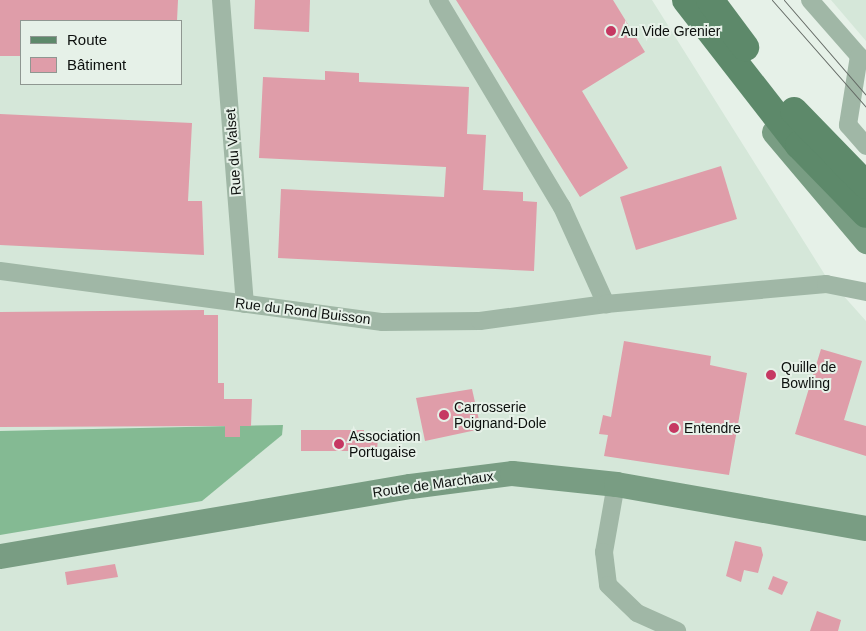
<!DOCTYPE html>
<html>
<head>
<meta charset="utf-8">
<style>
	body { margin:0 }
	#map { position:relative; width:866px; height:631px; overflow:hidden; background:#e6f1e8; font-family:Arial,sans-serif }
	div>[style] { position:absolute }
	.built>* { inset:0; background:#d5e7d9 }
	.forest>* { inset:0; background:#84ba93 }
	.building>* { inset:0; background:#df9da9 }
	.minor>* { height:18px; margin:-9px; padding:0 9px; transform-origin:9px; border-radius:9px; background:#a0b7a6 }
	.secondary>* { height:25px; margin:-12.5px; padding:0 12.5px; transform-origin:12.5px; border-radius:12.5px; background:#799d83 }
	.primary>* { height:28px; margin:-14px; padding:0 14px; transform-origin:14px; border-radius:14px; background:#5d896a }
	.tram>* { height:1px; margin:-0.5px; padding:0 0.5px; transform-origin:0.5px; border-radius:0.5px; background:#636964 }
	.dots>* { width:14px; height:14px; translate:-50% -50%; box-sizing:border-box; border:2px solid #e6f1e8; border-radius:50% }
	span { translate:-50% -50%; white-space:nowrap; text-align:center; line-height:1.15; -webkit-text-stroke:4px #e6f1e8; paint-order:stroke }
	.poi-label { font-size:14px; color:#0d100e }
	.left { translate:0 -50%; text-align:left }
	.street-label { font-size:14px; color:#0d100e }
	.legend { position:absolute; left:20px; top:20px; width:162px; height:65px; box-sizing:border-box; background:#e6f1e8; border:1px solid #8f9791; margin:0; padding:6px 9px; list-style:none; font-size:15px; color:#0d100e }
	.legend li { display:flex; align-items:center; gap:10px; height:25px }
	.legend b { width:25px; border:1px solid #8f9791 }
</style>
</head>
<body>
<div id="map">
	<div class="built">
		<i style="clip-path:polygon(evenodd,0 0,652px 0,825px 275px,866px 321px,866px 631px,0 631px,0 0,21px 21px,181px 21px,181px 84px,21px 84px,21px 21px)"></i>
		<i style="clip-path:polygon(831px 0,866px 0,866px 41px)"></i>
	</div>
	<div class="forest">
		<i style="clip-path:polygon(283px 425px,282px 435px,202px 501px,0 535px,0 431px)"></i>
	</div>
	<div class="building">
		<i style="clip-path:polygon(0 0,178px 0,177px 21px,21px 21px,21px 56px,0 56px)"></i>
		<i style="clip-path:polygon(255px 0,310px 0,309px 32px,254px 29px)"></i>
		<i style="clip-path:polygon(456px 0,613px 0,645px 52px,582px 91px,628px 168px,580px 197px)"></i>
		<i style="clip-path:polygon(325px 71px,359px 73px,359px 82px,469px 87px,467px 134px,486px 135px,483px 190px,523px 192px,523px 201px,537px 202px,534px 271px,278px 258px,281px 189px,444px 197px,446px 167px,259px 158px,263px 77px,325px 80px)"></i>
		<i style="clip-path:polygon(0 114px,192px 123px,188px 201px,202px 201px,204px 255px,0 245px)"></i>
		<i style="clip-path:polygon(721px 166px,737px 219px,636px 250px,620px 197px)"></i>
		<i style="clip-path:polygon(204px 310px,204px 315px,218px 315px,218px 383px,224px 383px,224px 399px,252px 399px,251px 426px,240px 426px,240px 437px,225px 437px,225px 426px,0 427px,0 312px)"></i>
		<i style="clip-path:polygon(624px 341px,711px 356px,710px 365px,747px 373px,729px 475px,604px 456px,608px 435px,599px 434px,603px 415px,611px 417px)"></i>
		<i style="clip-path:polygon(821px 349px,862px 361px,844px 420px,866px 426px,866px 456px,795px 434px)"></i>
		<i style="clip-path:polygon(472px 389px,481px 429px,425px 441px,416px 398px)"></i>
		<i style="clip-path:polygon(301px 430px,364px 430px,364px 436px,378px 437px,377px 451px,301px 451px)"></i>
		<i style="clip-path:polygon(735px 541px,761px 547px,763px 555px,758px 573px,744px 570px,741px 582px,726px 576px)"></i>
		<i style="clip-path:polygon(115px 564px,118px 577px,67px 585px,65px 572px)"></i>
		<i style="clip-path:polygon(773px 576px,788px 582px,782px 595px,768px 589px)"></i>
		<i style="clip-path:polygon(817px 611px,841px 620px,838px 631px,810px 631px)"></i>
	</div>
	<div class="minor">
		<i style="left:221px;top:0;width:305px;rotate:85.5deg"></i>
		<i style="left:438px;top:0;width:241px;rotate:59.1deg"></i>
		<i style="left:562px;top:207px;width:107px;rotate:65.6deg"></i>
		<i style="left:810px;top:0;width:74px;rotate:48.8deg"></i>
		<i style="left:859px;top:56px;width:70px;rotate:99.1deg"></i>
		<i style="left:848px;top:125px;width:28px;rotate:49deg"></i>
		<i style="left:0;top:271px;width:386px;rotate:7.6deg"></i>
		<i style="left:383px;top:322px;width:97px;rotate:-0.6deg"></i>
		<i style="left:480px;top:321px;width:127px;rotate:-7.7deg"></i>
		<i style="left:606px;top:304px;width:221px;rotate:-5.2deg"></i>
		<i style="left:826px;top:284px;width:41px;rotate:11.3deg"></i>
		<i style="left:616px;top:484px;width:69px;rotate:100deg"></i>
		<i style="left:604px;top:552px;width:33px;rotate:83deg"></i>
		<i style="left:608px;top:585px;width:40px;rotate:44deg"></i>
		<i style="left:637px;top:613px;width:44px;rotate:24.2deg"></i>
	</div>
	<div class="secondary">
		<i style="left:774px;top:132px;width:143px;rotate:49.8deg"></i>
		<i style="left:0;top:556px;width:416px;rotate:-9.7deg"></i>
		<i style="left:410px;top:486px;width:103px;rotate:-7.3deg"></i>
		<i style="left:512px;top:473px;width:105px;rotate:6deg"></i>
		<i style="left:616px;top:484px;width:254px;rotate:10deg"></i>
	</div>
	<div class="primary">
		<i style="left:686px;top:0;width:184px;rotate:52.1deg"></i>
		<i style="left:799px;top:145px;width:96px;rotate:45.8deg"></i>
		<i style="left:710px;top:0;width:59px;rotate:53.3deg"></i>
		<i style="left:794px;top:111px;width:103px;rotate:45.8deg"></i>
	</div>
	<div class="tram">
		<i style="left:772px;top:0;width:142px;rotate:48.7deg"></i>
		<i style="left:784px;top:0;width:125px;rotate:49.2deg"></i>
	</div>
	<div class="dots">
		<i style="left:611px;top:31px;background:#c63862"></i>
		<i style="left:771px;top:375px;background:#c63862"></i>
		<i style="left:444px;top:415px;background:#c63862"></i>
		<i style="left:674px;top:428px;background:#c63862"></i>
		<i style="left:339px;top:444px;background:#c63862"></i>
	</div>
	<div class="poi-label">
		<span class="left" style="left:621px;top:31px">Au Vide Grenier</span>
		<span class="left" style="left:781px;top:375px">Quille de<br>Bowling</span>
		<span class="left" style="left:454px;top:415px">Carrosserie<br>Poignand-Dole</span>
		<span class="left" style="left:684px;top:428px">Entendre</span>
		<span class="left" style="left:349px;top:444px">Association<br>Portugaise</span>
	</div>
	<div class="street-label">
		<span style="left:233px;top:152px;rotate:-94deg">Rue du Valset</span>
		<span style="left:303px;top:311px;rotate:7deg">Rue du Rond Buisson</span>
		<span style="left:433px;top:484px;rotate:-8deg">Route de Marchaux</span>
	</div>
	<ul class="legend">
	<li><b style="height:6px;background:#5d896a"></b>Route</li>
	<li><b style="height:14px;background:#df9da9"></b>Bâtiment</li>
	</ul>
</div>
</body>
</html>
